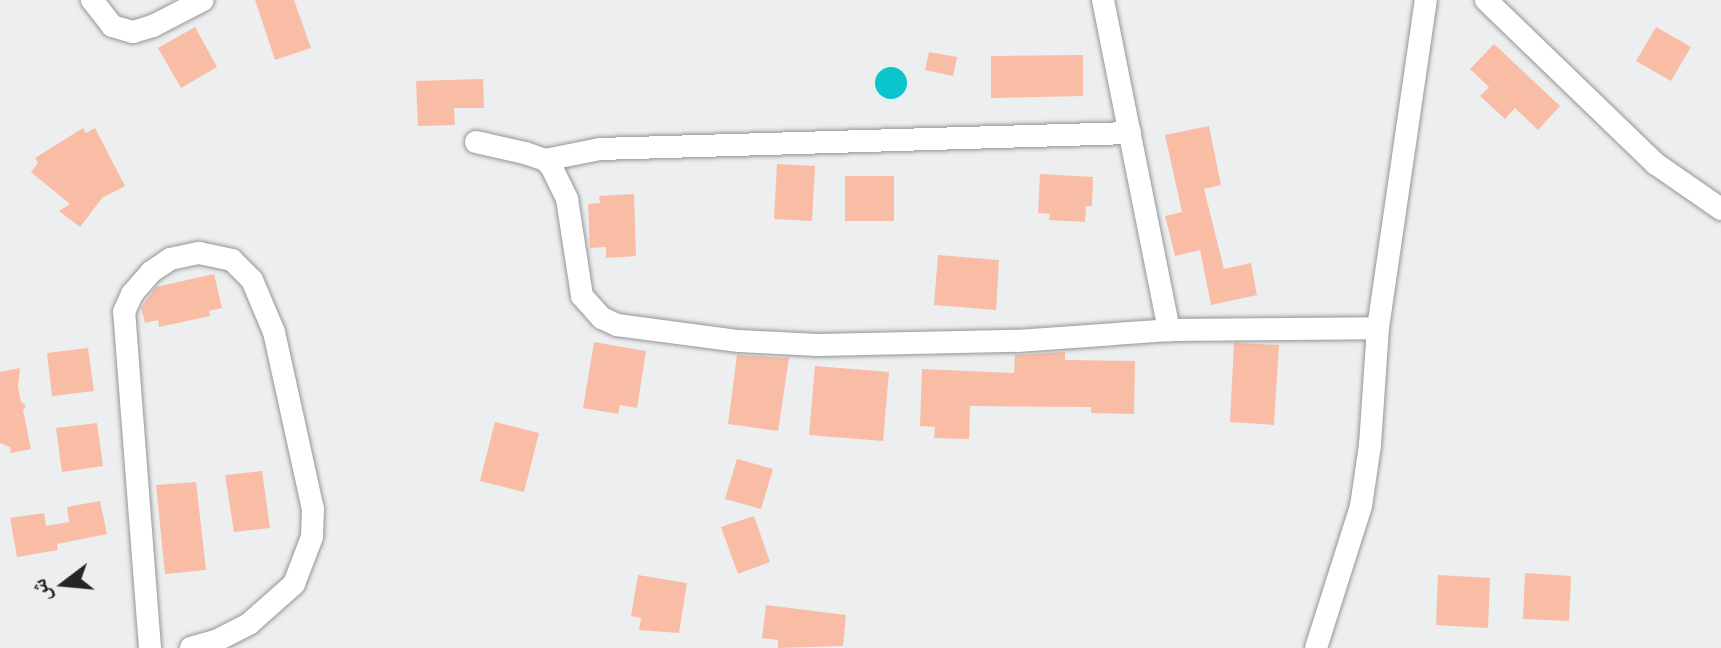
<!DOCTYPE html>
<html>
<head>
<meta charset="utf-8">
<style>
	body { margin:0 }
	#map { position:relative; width:1721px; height:648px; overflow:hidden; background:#edeef0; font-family:Roboto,"Noto Naskh Arabic",sans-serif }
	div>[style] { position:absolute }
	.water>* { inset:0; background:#0bc5cd }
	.round { border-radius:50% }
	.building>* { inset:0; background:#f8bda4 }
	.roads { filter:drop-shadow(0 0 2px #949596) drop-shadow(0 0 2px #949596) }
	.minor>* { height:22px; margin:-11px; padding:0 11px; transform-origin:11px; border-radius:11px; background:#fff }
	span { translate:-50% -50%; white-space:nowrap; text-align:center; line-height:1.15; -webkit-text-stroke:6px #edeef0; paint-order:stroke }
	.north { position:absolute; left:24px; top:544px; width:80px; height:80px; -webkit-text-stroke:6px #edeef0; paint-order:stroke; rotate:254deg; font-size:22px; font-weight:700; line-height:32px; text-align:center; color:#242525 }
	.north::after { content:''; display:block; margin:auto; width:28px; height:36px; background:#242525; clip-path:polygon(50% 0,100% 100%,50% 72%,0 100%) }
</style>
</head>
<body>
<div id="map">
	<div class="water">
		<i class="round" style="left:875px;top:67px;width:32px;height:32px"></i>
	</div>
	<div class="building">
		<i style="clip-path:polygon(255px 0,294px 0,311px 48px,275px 60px)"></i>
		<i style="clip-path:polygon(195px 27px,217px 67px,181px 88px,158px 48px)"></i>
		<i style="clip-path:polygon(1656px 27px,1691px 47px,1671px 81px,1636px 61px)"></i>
		<i style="clip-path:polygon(1494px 44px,1560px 106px,1538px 130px,1515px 108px,1505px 119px,1480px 96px,1489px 87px,1470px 69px)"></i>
		<i style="clip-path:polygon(929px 52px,957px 57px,953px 76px,925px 70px)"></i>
		<i style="clip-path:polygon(1083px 55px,1083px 96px,991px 98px,991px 56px)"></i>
		<i style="clip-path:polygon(483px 79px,484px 108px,454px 108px,455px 125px,418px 126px,416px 81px)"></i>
		<i style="clip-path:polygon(1209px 126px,1221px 185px,1204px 189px,1224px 269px,1251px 263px,1257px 295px,1211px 305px,1200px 250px,1175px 256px,1165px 216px,1182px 212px,1165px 135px)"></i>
		<i style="clip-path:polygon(83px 128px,86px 133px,95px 128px,125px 186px,102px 198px,80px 227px,59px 211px,70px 204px,31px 172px,38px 163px,35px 158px)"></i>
		<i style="clip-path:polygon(777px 164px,815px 166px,812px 221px,774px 219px)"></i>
		<i style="clip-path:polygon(1040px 174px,1093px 177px,1092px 206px,1086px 206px,1085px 222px,1049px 220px,1050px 214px,1038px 213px)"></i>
		<i style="clip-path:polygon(845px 176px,894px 176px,894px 221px,845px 221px)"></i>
		<i style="clip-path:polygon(634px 194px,636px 256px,606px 258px,606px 247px,590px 248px,588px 204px,600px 203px,599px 196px)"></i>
		<i style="clip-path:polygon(938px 255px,999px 260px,996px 310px,934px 305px)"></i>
		<i style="clip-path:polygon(214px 274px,222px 308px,209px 311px,210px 316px,159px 327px,158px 320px,145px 323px,141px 308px,156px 287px)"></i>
		<i style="clip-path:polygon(594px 342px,646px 351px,637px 408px,620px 405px,618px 414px,583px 408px)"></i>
		<i style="clip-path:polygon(1234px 343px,1279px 345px,1274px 425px,1230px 422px)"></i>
		<i style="clip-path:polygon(88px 348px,94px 391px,52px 396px,47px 353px)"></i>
		<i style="clip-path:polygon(1065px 352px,1065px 360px,1135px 361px,1134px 414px,1091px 413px,1091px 407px,970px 406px,969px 439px,934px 438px,935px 427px,920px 426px,922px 369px,1014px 373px,1015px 355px)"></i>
		<i style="clip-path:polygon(737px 355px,789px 358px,778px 431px,728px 424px)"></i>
		<i style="clip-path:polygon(815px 366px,889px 372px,883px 441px,809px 435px)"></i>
		<i style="clip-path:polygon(20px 368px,18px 387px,21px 402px,26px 406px,23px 410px,31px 449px,11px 453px,10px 447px,0 443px,0 372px)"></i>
		<i style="clip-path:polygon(495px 422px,539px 433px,524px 492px,480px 481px)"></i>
		<i style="clip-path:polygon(97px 423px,103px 466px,62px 472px,56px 428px)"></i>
		<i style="clip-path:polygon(737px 459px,773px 469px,761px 509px,725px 499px)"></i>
		<i style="clip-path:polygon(262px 471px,270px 528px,234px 532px,225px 475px)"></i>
		<i style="clip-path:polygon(196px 482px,206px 570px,165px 574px,156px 485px)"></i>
		<i style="clip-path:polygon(100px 501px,107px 534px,57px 544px,58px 550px,17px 557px,10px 518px,44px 513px,46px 526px,69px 522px,67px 507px)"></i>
		<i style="clip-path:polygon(754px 516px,770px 562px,738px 574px,721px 527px)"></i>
		<i style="clip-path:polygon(1525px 573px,1571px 576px,1569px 621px,1523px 619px)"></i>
		<i style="clip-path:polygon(638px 575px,687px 583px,679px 633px,639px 630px,641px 618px,631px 616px)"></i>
		<i style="clip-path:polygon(1438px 575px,1490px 578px,1488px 628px,1436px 625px)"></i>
		<i style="clip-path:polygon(766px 605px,846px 615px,843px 646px,778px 648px,778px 640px,762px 638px)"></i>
	</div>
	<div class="roads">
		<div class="minor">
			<i style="left:92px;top:0;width:33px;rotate:52deg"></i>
			<i style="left:112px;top:26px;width:22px;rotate:16deg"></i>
			<i style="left:133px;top:32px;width:21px;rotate:-17deg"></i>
			<i style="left:153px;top:26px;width:56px;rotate:-27.5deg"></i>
			<i style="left:1103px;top:0;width:337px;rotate:78.7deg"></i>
			<i style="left:1486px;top:0;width:236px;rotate:44deg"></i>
			<i style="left:1656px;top:164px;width:79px;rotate:34.7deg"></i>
			<i style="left:476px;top:142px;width:50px;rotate:12.7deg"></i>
			<i style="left:525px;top:153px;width:21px;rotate:19deg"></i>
			<i style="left:545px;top:160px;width:8px;rotate:45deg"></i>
			<i style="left:551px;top:166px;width:37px;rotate:64deg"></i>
			<i style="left:567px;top:199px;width:98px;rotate:81.2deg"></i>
			<i style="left:582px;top:296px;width:30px;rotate:48deg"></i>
			<i style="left:602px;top:318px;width:17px;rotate:25deg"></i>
			<i style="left:617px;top:325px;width:123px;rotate:7.5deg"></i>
			<i style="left:739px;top:341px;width:79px;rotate:2.9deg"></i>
			<i style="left:818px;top:345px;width:199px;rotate:-1.2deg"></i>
			<i style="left:1017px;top:341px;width:152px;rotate:-4.1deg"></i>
			<i style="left:1169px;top:330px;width:209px;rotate:-0.5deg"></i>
			<i style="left:545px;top:160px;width:56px;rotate:-11.3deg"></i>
			<i style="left:600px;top:149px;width:530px;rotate:-1.73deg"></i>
			<i style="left:150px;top:648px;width:337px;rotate:-94.4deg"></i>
			<i style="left:124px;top:312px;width:20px;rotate:-66deg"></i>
			<i style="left:132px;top:294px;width:29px;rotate:-49deg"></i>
			<i style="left:151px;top:272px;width:23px;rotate:-34deg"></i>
			<i style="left:170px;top:259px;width:30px;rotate:-12deg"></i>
			<i style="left:199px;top:253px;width:34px;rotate:12deg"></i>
			<i style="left:232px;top:260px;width:28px;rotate:45deg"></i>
			<i style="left:252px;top:280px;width:56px;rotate:67.1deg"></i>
			<i style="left:274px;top:332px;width:181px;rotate:77.6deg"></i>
			<i style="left:313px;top:509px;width:28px;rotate:92deg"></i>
			<i style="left:312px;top:537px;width:50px;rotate:111deg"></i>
			<i style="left:294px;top:584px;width:60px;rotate:138.4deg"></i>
			<i style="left:249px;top:624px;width:38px;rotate:153deg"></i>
			<i style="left:215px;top:641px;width:25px;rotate:164deg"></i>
			<i style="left:1316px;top:648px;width:149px;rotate:-72.4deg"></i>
			<i style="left:1361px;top:506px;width:62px;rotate:-81.6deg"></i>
			<i style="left:1370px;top:445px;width:117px;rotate:-86.1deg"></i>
			<i style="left:1378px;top:328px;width:331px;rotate:-81.7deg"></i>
		</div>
	</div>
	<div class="north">ش</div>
</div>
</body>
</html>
